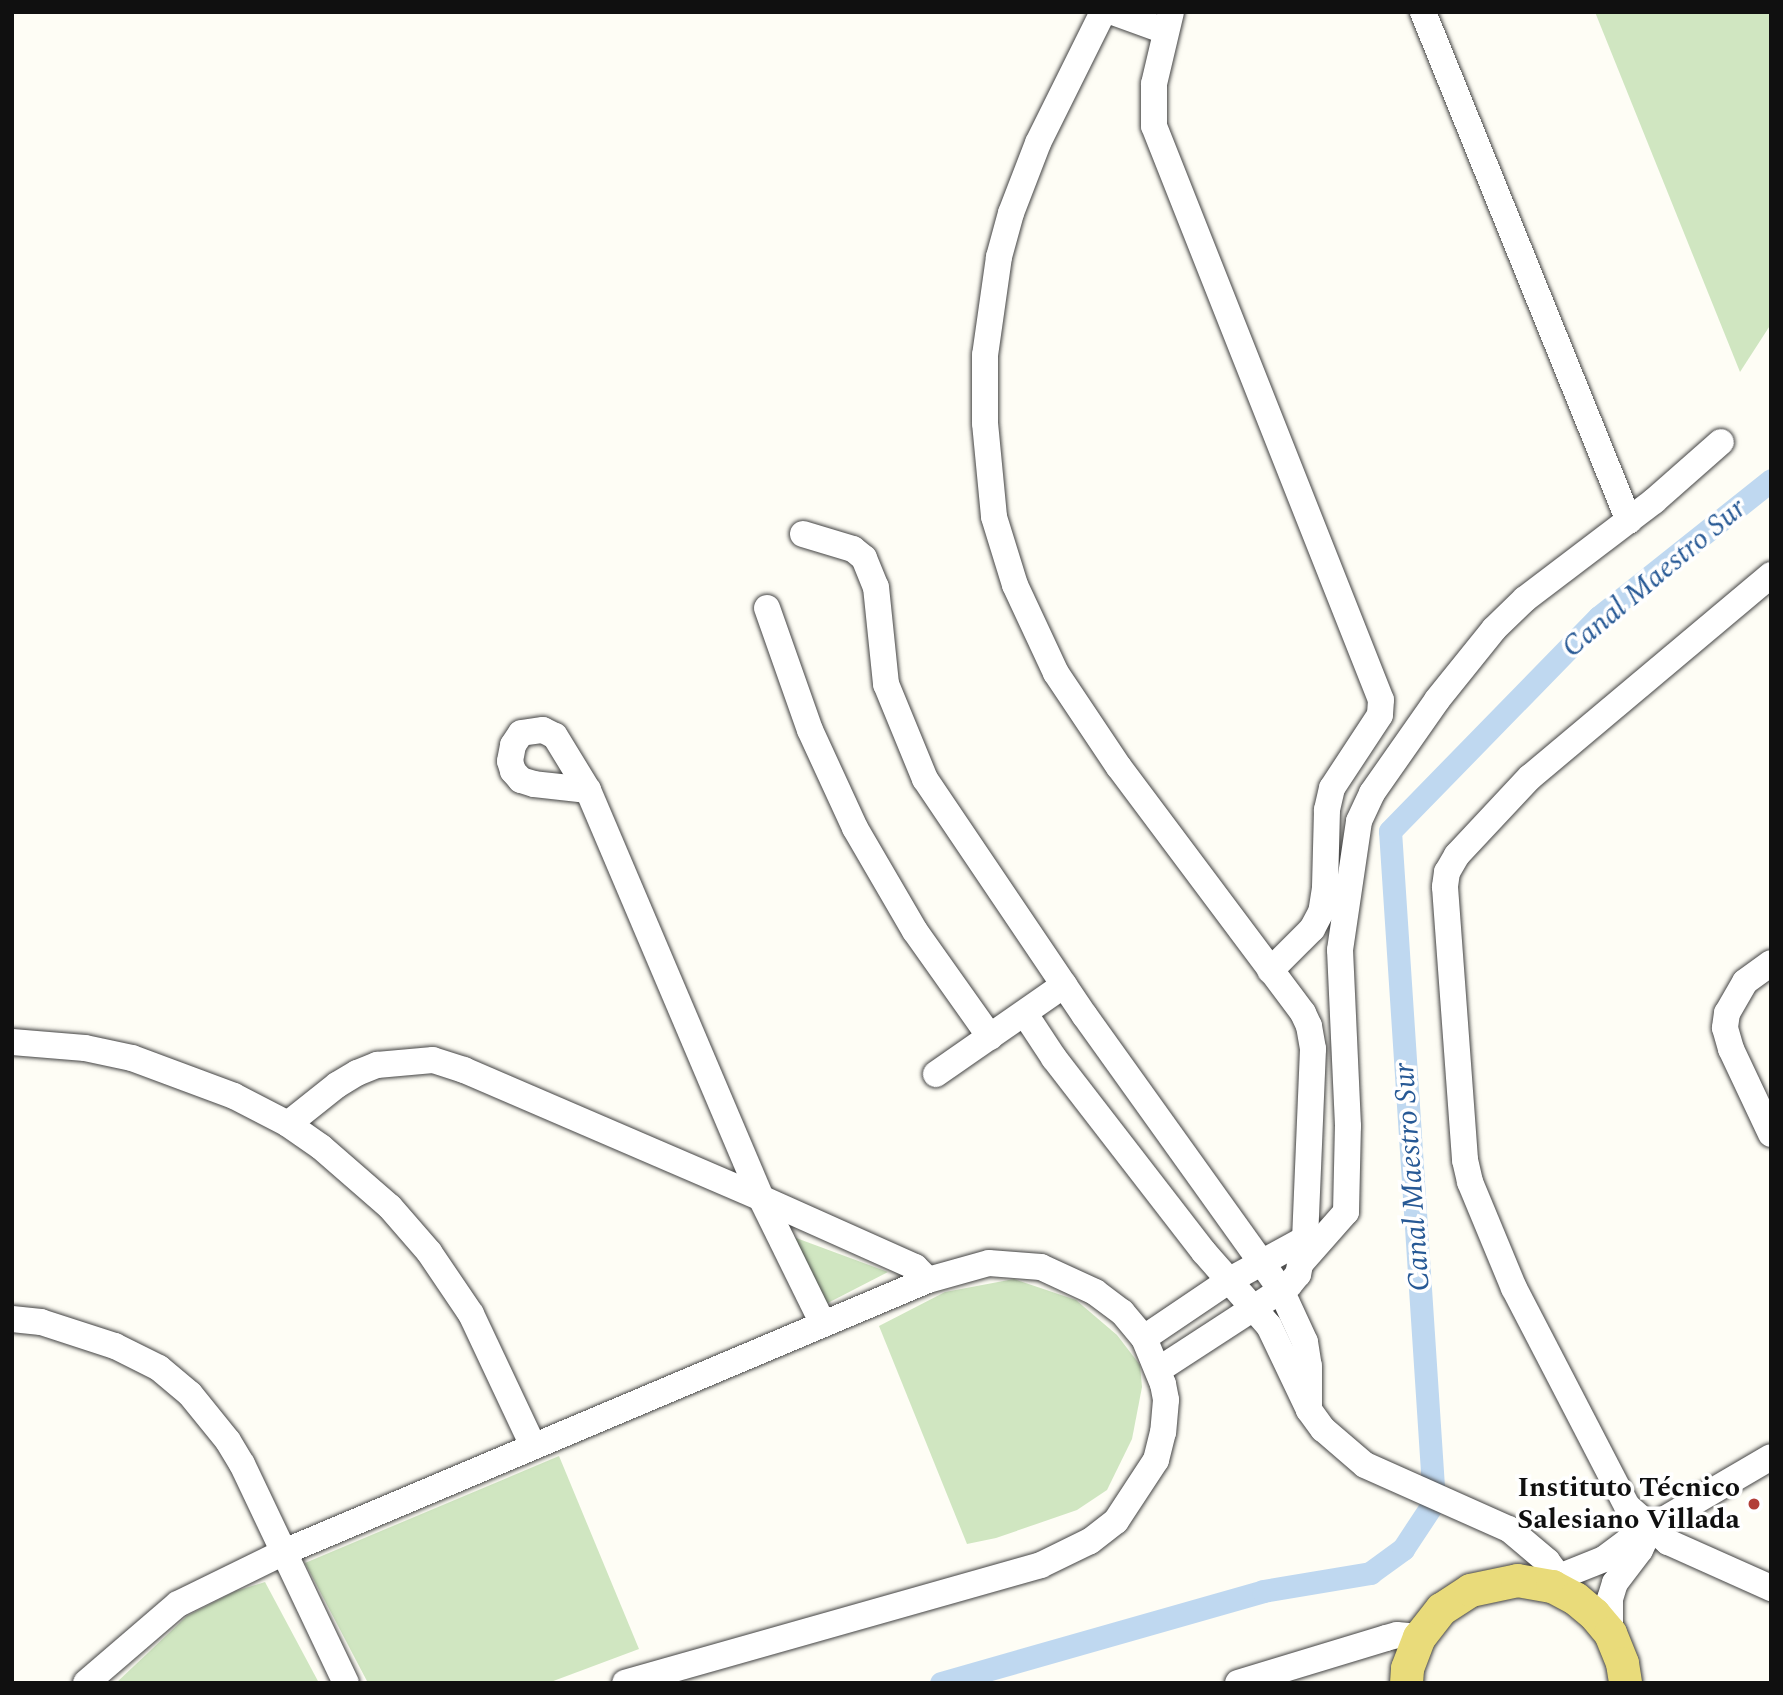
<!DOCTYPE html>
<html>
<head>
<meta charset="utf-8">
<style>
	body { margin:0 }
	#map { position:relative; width:1783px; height:1695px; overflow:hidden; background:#fefdf5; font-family:Spectral,serif }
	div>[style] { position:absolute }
	.green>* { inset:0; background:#d0e6c1 }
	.canal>* { height:23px; margin:-11.5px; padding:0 11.5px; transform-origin:11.5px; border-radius:11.5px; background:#bfd8f0 }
	.roads { filter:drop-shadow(0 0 2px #434343) drop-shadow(0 0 2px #434343) }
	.minor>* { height:26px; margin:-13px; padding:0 13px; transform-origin:13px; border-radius:13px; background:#fff }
	.major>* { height:33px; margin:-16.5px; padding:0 16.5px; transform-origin:16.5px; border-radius:16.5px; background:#e9db7a }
	.dots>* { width:19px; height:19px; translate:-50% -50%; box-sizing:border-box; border:4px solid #fff; border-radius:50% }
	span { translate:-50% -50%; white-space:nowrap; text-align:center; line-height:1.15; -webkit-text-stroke:7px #fff; paint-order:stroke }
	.poi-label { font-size:28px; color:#101010; font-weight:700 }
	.right { translate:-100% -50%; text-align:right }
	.water-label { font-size:30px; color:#275995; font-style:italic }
	.frame { position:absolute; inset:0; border:14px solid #101010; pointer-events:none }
</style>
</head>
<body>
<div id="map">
	<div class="green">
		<i style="clip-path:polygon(1595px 12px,1771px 12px,1771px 324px,1740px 372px)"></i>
		<i style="clip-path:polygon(788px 1235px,888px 1272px,822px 1306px)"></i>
		<i style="clip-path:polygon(1014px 1279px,1076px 1300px,1117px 1335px,1140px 1365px,1142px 1387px,1132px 1439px,1107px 1490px,1077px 1510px,996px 1538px,967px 1544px,879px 1326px,945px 1292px)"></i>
		<i style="clip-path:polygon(559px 1456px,639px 1649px,548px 1683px,368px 1683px,305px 1563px)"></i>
		<i style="clip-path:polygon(265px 1582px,319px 1683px,116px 1683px,187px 1616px,236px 1591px)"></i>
	</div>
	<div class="canal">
		<i style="left:941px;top:1683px;width:335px;rotate:-15.9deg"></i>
		<i style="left:1263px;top:1591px;width:109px;rotate:-9.5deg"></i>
		<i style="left:1370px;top:1573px;width:41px;rotate:-36deg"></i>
		<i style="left:1403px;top:1549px;width:56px;rotate:-56.6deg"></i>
		<i style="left:1434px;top:1502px;width:672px;rotate:-93.75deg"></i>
		<i style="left:1390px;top:831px;width:299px;rotate:-45.7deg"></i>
		<i style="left:1599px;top:617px;width:220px;rotate:-38.5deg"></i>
	</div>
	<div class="roads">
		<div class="minor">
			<i style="left:1103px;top:12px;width:146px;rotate:116.4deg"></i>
			<i style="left:1038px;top:143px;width:75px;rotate:111.1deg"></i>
			<i style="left:1011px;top:213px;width:46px;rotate:105.3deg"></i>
			<i style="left:999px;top:257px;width:99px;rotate:98.1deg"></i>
			<i style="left:985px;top:355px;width:68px;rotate:90deg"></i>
			<i style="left:985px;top:423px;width:94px;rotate:84.5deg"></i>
			<i style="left:994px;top:517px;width:71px;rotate:72.8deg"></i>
			<i style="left:1015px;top:585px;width:97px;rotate:65deg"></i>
			<i style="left:1056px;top:673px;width:113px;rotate:56.2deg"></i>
			<i style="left:1119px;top:767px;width:307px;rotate:53.2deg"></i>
			<i style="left:1303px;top:1013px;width:14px;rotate:65deg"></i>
			<i style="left:1309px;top:1026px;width:23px;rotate:80deg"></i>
			<i style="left:1313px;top:1049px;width:190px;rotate:92.4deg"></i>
			<i style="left:1305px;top:1239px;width:36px;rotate:101deg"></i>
			<i style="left:1298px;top:1274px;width:14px;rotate:129deg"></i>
			<i style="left:1289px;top:1285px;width:156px;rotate:147deg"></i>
			<i style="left:1113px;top:12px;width:55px;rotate:20.1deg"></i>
			<i style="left:1171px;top:12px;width:74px;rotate:103.3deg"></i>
			<i style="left:1154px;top:84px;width:42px;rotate:90deg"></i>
			<i style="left:1154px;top:126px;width:617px;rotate:68.42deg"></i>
			<i style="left:1381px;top:700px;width:15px;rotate:94deg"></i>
			<i style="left:1380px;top:715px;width:87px;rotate:123.3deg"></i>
			<i style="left:1332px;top:788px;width:23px;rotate:103deg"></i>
			<i style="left:1327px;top:810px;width:78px;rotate:91.5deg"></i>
			<i style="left:1325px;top:888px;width:24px;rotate:99deg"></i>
			<i style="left:1321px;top:912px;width:19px;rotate:118deg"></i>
			<i style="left:1312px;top:929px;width:59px;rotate:135deg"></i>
			<i style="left:1423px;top:12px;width:549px;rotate:67.97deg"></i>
			<i style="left:803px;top:534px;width:52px;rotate:16.7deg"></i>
			<i style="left:853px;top:549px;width:14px;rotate:39deg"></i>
			<i style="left:864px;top:558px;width:31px;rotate:68deg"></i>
			<i style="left:876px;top:587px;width:98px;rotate:84.1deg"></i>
			<i style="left:886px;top:684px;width:103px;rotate:67.7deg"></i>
			<i style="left:925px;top:779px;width:286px;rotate:56deg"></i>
			<i style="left:1085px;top:1016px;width:337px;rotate:54.4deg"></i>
			<i style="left:1281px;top:1290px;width:57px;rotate:65.2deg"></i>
			<i style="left:1305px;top:1342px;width:24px;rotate:81deg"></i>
			<i style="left:1309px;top:1366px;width:44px;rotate:90deg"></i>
			<i style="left:1771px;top:575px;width:314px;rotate:140deg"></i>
			<i style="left:1530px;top:777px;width:107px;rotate:133.1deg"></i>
			<i style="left:1457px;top:855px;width:20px;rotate:120deg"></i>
			<i style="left:1447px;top:872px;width:15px;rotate:98deg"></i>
			<i style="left:1445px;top:887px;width:274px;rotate:85.8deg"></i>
			<i style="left:1465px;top:1160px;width:23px;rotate:77deg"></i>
			<i style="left:1470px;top:1182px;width:115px;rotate:67.5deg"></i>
			<i style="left:1514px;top:1288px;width:246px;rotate:62.6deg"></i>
			<i style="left:1627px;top:1506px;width:55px;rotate:41.3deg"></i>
			<i style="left:1668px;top:1542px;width:113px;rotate:24.1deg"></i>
			<i style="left:767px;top:608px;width:129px;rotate:70.6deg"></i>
			<i style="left:810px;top:730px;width:108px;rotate:65.3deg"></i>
			<i style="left:855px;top:828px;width:119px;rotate:59.8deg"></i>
			<i style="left:915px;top:931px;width:130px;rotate:54.7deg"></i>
			<i style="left:588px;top:790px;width:54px;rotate:-173.7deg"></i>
			<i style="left:534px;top:784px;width:14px;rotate:-163deg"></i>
			<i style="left:521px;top:780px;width:12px;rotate:-132deg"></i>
			<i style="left:513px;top:771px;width:10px;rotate:-107deg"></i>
			<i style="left:510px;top:761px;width:16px;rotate:-79deg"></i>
			<i style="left:513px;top:745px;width:14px;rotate:-56deg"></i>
			<i style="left:521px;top:733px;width:22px;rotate:-8deg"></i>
			<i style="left:543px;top:730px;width:13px;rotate:27deg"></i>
			<i style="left:555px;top:736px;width:63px;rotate:58.6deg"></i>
			<i style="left:588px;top:790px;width:443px;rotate:67deg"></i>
			<i style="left:761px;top:1198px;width:140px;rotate:63.8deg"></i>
			<i style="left:1771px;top:963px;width:32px;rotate:144deg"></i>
			<i style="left:1745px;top:982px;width:36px;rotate:120deg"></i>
			<i style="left:1727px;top:1013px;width:15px;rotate:98deg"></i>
			<i style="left:1725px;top:1028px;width:22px;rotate:74deg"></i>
			<i style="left:1731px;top:1049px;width:94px;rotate:64.8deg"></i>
			<i style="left:1025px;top:1014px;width:53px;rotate:56.6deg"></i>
			<i style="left:1054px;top:1058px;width:245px;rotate:52.3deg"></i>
			<i style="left:1204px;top:1252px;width:98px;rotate:48.7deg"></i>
			<i style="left:1269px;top:1326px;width:93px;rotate:64.5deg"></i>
			<i style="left:1309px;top:1410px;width:24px;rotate:54deg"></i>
			<i style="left:1323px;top:1429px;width:55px;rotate:40.6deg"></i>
			<i style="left:1365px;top:1465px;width:158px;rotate:24deg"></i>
			<i style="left:1509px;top:1529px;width:50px;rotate:40.1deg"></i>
			<i style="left:1547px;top:1561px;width:45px;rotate:53.1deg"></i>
			<i style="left:12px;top:1042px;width:73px;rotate:4.7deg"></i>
			<i style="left:85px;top:1048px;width:48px;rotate:12deg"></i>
			<i style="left:132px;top:1058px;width:109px;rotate:20.4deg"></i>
			<i style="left:234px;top:1096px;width:61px;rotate:27.4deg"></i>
			<i style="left:288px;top:1124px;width:40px;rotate:34.9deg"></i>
			<i style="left:321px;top:1147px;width:91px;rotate:41deg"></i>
			<i style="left:390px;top:1207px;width:60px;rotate:49.1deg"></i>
			<i style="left:429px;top:1252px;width:75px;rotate:55.9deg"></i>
			<i style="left:471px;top:1314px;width:146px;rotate:64.8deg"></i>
			<i style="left:936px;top:1074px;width:156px;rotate:-34.8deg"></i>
			<i style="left:288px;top:1124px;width:63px;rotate:-38.5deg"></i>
			<i style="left:337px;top:1085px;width:23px;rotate:-31deg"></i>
			<i style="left:357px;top:1073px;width:22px;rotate:-22deg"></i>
			<i style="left:377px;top:1065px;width:56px;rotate:-5.1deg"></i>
			<i style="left:433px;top:1060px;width:33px;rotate:18deg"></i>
			<i style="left:464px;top:1070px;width:323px;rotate:23.3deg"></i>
			<i style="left:761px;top:1198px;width:169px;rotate:24.1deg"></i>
			<i style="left:915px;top:1267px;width:18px;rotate:45deg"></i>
			<i style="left:1301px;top:1263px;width:68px;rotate:-48.6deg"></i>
			<i style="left:1346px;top:1212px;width:86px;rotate:-88.7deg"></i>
			<i style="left:1348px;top:1126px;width:176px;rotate:-92.6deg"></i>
			<i style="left:1340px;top:950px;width:130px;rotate:-81.6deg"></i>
			<i style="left:1359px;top:821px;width:31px;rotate:-65deg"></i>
			<i style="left:1372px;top:793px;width:113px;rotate:-55deg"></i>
			<i style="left:1437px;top:700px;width:91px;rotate:-51.2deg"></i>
			<i style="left:1494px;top:629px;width:43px;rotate:-44.1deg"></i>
			<i style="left:1525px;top:599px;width:162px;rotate:-37.2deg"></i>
			<i style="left:1654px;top:501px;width:89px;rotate:-41.4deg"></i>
			<i style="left:12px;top:1319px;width:29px;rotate:6deg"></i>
			<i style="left:41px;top:1322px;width:78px;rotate:18deg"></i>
			<i style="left:115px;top:1346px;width:49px;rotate:26.6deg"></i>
			<i style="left:159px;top:1368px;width:40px;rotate:40deg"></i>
			<i style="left:190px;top:1394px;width:60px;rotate:51deg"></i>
			<i style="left:228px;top:1441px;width:27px;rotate:59deg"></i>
			<i style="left:242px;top:1464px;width:242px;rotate:64.6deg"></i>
			<i style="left:1144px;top:1338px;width:104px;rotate:-34deg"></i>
			<i style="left:1230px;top:1280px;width:85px;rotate:-28.7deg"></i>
			<i style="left:1544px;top:1583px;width:65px;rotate:-21.8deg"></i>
			<i style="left:1604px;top:1559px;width:31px;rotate:-37deg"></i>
			<i style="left:1629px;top:1540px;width:164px;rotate:-30.3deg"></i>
			<i style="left:1610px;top:1633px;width:34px;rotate:-90deg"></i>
			<i style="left:1610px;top:1599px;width:17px;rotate:-73deg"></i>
			<i style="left:1615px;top:1583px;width:41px;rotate:-52.9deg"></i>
			<i style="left:1640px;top:1550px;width:23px;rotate:-65deg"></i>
			<i style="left:86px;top:1683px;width:121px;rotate:-40.7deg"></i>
			<i style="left:178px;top:1604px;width:118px;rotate:-26.1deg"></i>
			<i style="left:284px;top:1552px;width:699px;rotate:-22.9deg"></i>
			<i style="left:928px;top:1280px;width:63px;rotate:-15.6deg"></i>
			<i style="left:989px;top:1263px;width:52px;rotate:4.4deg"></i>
			<i style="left:1041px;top:1267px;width:60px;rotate:24.8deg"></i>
			<i style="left:1095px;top:1292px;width:34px;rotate:37deg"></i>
			<i style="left:1122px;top:1312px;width:34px;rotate:50deg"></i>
			<i style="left:1144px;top:1338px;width:50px;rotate:67.6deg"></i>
			<i style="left:1163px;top:1384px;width:16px;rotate:79deg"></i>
			<i style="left:1166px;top:1400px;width:32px;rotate:95deg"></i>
			<i style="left:1163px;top:1432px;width:29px;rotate:104deg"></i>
			<i style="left:1156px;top:1460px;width:73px;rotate:123.3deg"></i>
			<i style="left:1116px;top:1521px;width:33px;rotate:142deg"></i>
			<i style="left:1090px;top:1541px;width:55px;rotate:153.9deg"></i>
			<i style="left:1041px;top:1565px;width:432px;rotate:164.2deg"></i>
			<i style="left:1238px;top:1683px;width:155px;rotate:-16.9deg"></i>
			<i style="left:1386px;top:1638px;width:11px;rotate:-15deg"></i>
			<i style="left:1397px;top:1635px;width:22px;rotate:5deg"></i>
		</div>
		<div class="major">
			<i style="left:1406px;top:1683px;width:15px;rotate:-86deg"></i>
			<i style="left:1407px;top:1668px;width:33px;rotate:-69deg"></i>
			<i style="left:1419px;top:1637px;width:36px;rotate:-52deg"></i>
			<i style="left:1441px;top:1609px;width:35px;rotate:-33deg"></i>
			<i style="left:1470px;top:1590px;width:48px;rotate:-12deg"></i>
			<i style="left:1517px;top:1580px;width:36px;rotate:10deg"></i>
			<i style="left:1552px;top:1586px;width:26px;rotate:28deg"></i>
			<i style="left:1575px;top:1598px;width:25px;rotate:40deg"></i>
			<i style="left:1594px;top:1614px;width:25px;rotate:50deg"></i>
			<i style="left:1610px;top:1633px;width:32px;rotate:68deg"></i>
			<i style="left:1622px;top:1663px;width:20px;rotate:81deg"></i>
		</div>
	</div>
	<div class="dots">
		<i style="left:1754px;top:1504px;background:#b23f37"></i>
	</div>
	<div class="poi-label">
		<span class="right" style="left:1740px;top:1504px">Instituto Técnico<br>Salesiano Villada</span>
	</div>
	<div class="water-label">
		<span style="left:1654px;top:578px;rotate:-40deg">Canal Maestro Sur</span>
		<span style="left:1412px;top:1177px;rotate:-94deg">Canal Maestro Sur</span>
	</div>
	<div class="frame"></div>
</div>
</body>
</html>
